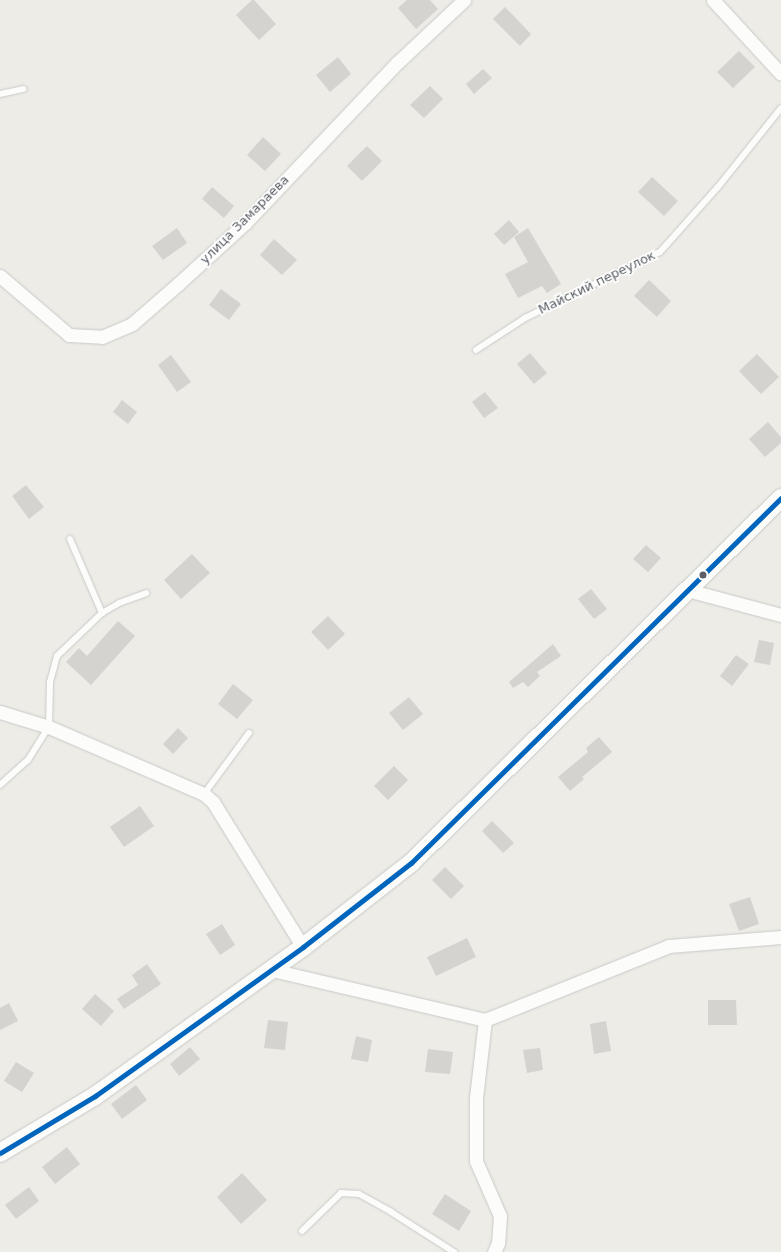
<!DOCTYPE html>
<html>
<head>
<meta charset="utf-8">
<style>
	body { margin:0 }
	#map { position:relative; width:781px; height:1252px; overflow:hidden; background:#edece7; font-family:"DejaVu Sans",sans-serif }
	div>[style] { position:absolute }
	.building>* { inset:0; background:#d4d3d0 }
	.roads { filter:drop-shadow(0 0 1px #c9c9c8) drop-shadow(0 0 1px #c9c9c8) }
	.lane>* { height:6px; margin:-3px; padding:0 3px; transform-origin:3px; border-radius:3px; background:#fcfcfb }
	.street>* { height:13px; margin:-6.5px; padding:0 6.5px; transform-origin:6.5px; border-radius:6.5px; background:#fcfcfb }
	.secondary>* { height:18px; margin:-9px; padding:0 9px; transform-origin:9px; border-radius:9px; background:#fcfcfb }
	.bus-1>* { height:5px; margin:-2.5px; padding:0 2.5px; transform-origin:2.5px; border-radius:2.5px; background:#0065bd }
	.dots>* { width:11px; height:11px; translate:-50% -50%; box-sizing:border-box; border:2px solid #fff; border-radius:50% }
	span { translate:-50% -50%; white-space:nowrap; text-align:center; line-height:1.15; -webkit-text-stroke:3.5px #fff; paint-order:stroke }
	.street-label { font-size:13px; color:#5c6066 }
</style>
</head>
<body>
<div id="map">
	<div class="building">
		<i style="clip-path:polygon(252px 0,254px 0,276px 24px,259px 40px,236px 15px)"></i>
		<i style="clip-path:polygon(407px 0,430px 0,438px 9px,416px 29px,398px 8px)"></i>
		<i style="clip-path:polygon(505px 7px,531px 34px,520px 46px,493px 19px)"></i>
		<i style="clip-path:polygon(739px 51px,755px 67px,733px 88px,717px 72px)"></i>
		<i style="clip-path:polygon(338px 57px,351px 74px,330px 92px,316px 75px)"></i>
		<i style="clip-path:polygon(483px 69px,492px 78px,474px 94px,466px 84px)"></i>
		<i style="clip-path:polygon(430px 86px,443px 99px,424px 118px,410px 105px)"></i>
		<i style="clip-path:polygon(263px 137px,281px 154px,265px 171px,247px 155px)"></i>
		<i style="clip-path:polygon(367px 146px,382px 161px,362px 181px,347px 166px)"></i>
		<i style="clip-path:polygon(652px 177px,678px 201px,664px 216px,638px 192px)"></i>
		<i style="clip-path:polygon(212px 187px,234px 206px,224px 218px,202px 199px)"></i>
		<i style="clip-path:polygon(509px 220px,519px 232px,504px 245px,494px 234px)"></i>
		<i style="clip-path:polygon(177px 228px,187px 243px,163px 260px,152px 246px)"></i>
		<i style="clip-path:polygon(528px 228px,561px 284px,547px 293px,542px 286px,518px 298px,505px 274px,528px 262px,514px 237px)"></i>
		<i style="clip-path:polygon(274px 239px,297px 260px,282px 275px,260px 255px)"></i>
		<i style="clip-path:polygon(649px 280px,671px 301px,657px 317px,634px 296px)"></i>
		<i style="clip-path:polygon(221px 289px,241px 304px,229px 320px,209px 305px)"></i>
		<i style="clip-path:polygon(530px 353px,547px 373px,534px 384px,517px 364px)"></i>
		<i style="clip-path:polygon(757px 354px,779px 377px,761px 394px,739px 371px)"></i>
		<i style="clip-path:polygon(171px 355px,191px 382px,177px 392px,158px 365px)"></i>
		<i style="clip-path:polygon(485px 392px,498px 408px,484px 418px,472px 402px)"></i>
		<i style="clip-path:polygon(122px 400px,137px 412px,128px 424px,113px 412px)"></i>
		<i style="clip-path:polygon(768px 422px,781px 437px,781px 443px,765px 457px,749px 439px)"></i>
		<i style="clip-path:polygon(26px 485px,44px 507px,29px 519px,12px 496px)"></i>
		<i style="clip-path:polygon(646px 545px,661px 558px,648px 572px,633px 559px)"></i>
		<i style="clip-path:polygon(192px 554px,210px 573px,181px 599px,164px 580px)"></i>
		<i style="clip-path:polygon(591px 589px,607px 609px,594px 619px,578px 599px)"></i>
		<i style="clip-path:polygon(328px 616px,345px 634px,328px 650px,311px 632px)"></i>
		<i style="clip-path:polygon(118px 621px,135px 636px,91px 685px,66px 662px,79px 648px,87px 656px)"></i>
		<i style="clip-path:polygon(759px 640px,774px 643px,770px 665px,754px 662px)"></i>
		<i style="clip-path:polygon(553px 644px,561px 656px,537px 672px,540px 676px,528px 687px,523px 682px,513px 688px,509px 682px)"></i>
		<i style="clip-path:polygon(736px 655px,749px 664px,732px 686px,720px 676px)"></i>
		<i style="clip-path:polygon(233px 684px,253px 700px,237px 719px,218px 704px)"></i>
		<i style="clip-path:polygon(409px 697px,423px 714px,403px 730px,389px 713px)"></i>
		<i style="clip-path:polygon(178px 728px,188px 738px,173px 754px,163px 744px)"></i>
		<i style="clip-path:polygon(599px 737px,612px 752px,582px 777px,584px 779px,570px 791px,558px 777px,588px 752px,586px 748px)"></i>
		<i style="clip-path:polygon(394px 766px,408px 780px,388px 800px,374px 786px)"></i>
		<i style="clip-path:polygon(140px 806px,154px 826px,124px 847px,110px 827px)"></i>
		<i style="clip-path:polygon(492px 821px,514px 843px,503px 853px,482px 831px)"></i>
		<i style="clip-path:polygon(445px 867px,464px 886px,451px 899px,432px 880px)"></i>
		<i style="clip-path:polygon(750px 897px,759px 924px,739px 931px,729px 904px)"></i>
		<i style="clip-path:polygon(222px 924px,235px 945px,220px 955px,206px 934px)"></i>
		<i style="clip-path:polygon(467px 938px,476px 957px,436px 976px,427px 957px)"></i>
		<i style="clip-path:polygon(147px 964px,161px 984px,124px 1009px,117px 999px,138px 985px,132px 975px)"></i>
		<i style="clip-path:polygon(95px 994px,114px 1011px,101px 1026px,82px 1009px)"></i>
		<i style="clip-path:polygon(708px 1000px,736px 1000px,737px 1025px,708px 1025px)"></i>
		<i style="clip-path:polygon(9px 1003px,18px 1021px,0 1030px,0 1008px)"></i>
		<i style="clip-path:polygon(268px 1020px,288px 1022px,285px 1050px,264px 1048px)"></i>
		<i style="clip-path:polygon(606px 1021px,611px 1051px,594px 1054px,590px 1024px)"></i>
		<i style="clip-path:polygon(356px 1036px,372px 1040px,368px 1062px,351px 1059px)"></i>
		<i style="clip-path:polygon(190px 1047px,200px 1059px,179px 1076px,170px 1064px)"></i>
		<i style="clip-path:polygon(540px 1048px,543px 1070px,527px 1073px,523px 1050px)"></i>
		<i style="clip-path:polygon(428px 1049px,453px 1052px,450px 1074px,425px 1072px)"></i>
		<i style="clip-path:polygon(16px 1062px,34px 1073px,22px 1092px,4px 1081px)"></i>
		<i style="clip-path:polygon(136px 1085px,147px 1100px,122px 1119px,111px 1104px)"></i>
		<i style="clip-path:polygon(67px 1147px,80px 1164px,55px 1184px,42px 1167px)"></i>
		<i style="clip-path:polygon(242px 1173px,267px 1200px,241px 1224px,217px 1197px)"></i>
		<i style="clip-path:polygon(29px 1187px,39px 1201px,16px 1219px,5px 1205px)"></i>
		<i style="clip-path:polygon(445px 1194px,471px 1211px,459px 1231px,432px 1214px)"></i>
	</div>
	<div class="roads">
		<div class="lane">
			<i style="left:0;top:94px;width:24px;rotate:-12deg"></i>
			<i style="left:476px;top:350px;width:59px;rotate:-33.1deg"></i>
			<i style="left:525px;top:318px;width:150px;rotate:-26.1deg"></i>
			<i style="left:660px;top:252px;width:87px;rotate:-48.3deg"></i>
			<i style="left:718px;top:187px;width:101px;rotate:-51.4deg"></i>
			<i style="left:70px;top:539px;width:81px;rotate:66.6deg"></i>
			<i style="left:0;top:785px;width:38px;rotate:-42deg"></i>
			<i style="left:28px;top:760px;width:39px;rotate:-58deg"></i>
			<i style="left:49px;top:727px;width:45px;rotate:-88.7deg"></i>
			<i style="left:50px;top:682px;width:27px;rotate:-75deg"></i>
			<i style="left:57px;top:656px;width:62px;rotate:-43.7deg"></i>
			<i style="left:102px;top:613px;width:20px;rotate:-30deg"></i>
			<i style="left:119px;top:603px;width:29px;rotate:-20deg"></i>
			<i style="left:204px;top:794px;width:76px;rotate:-53.6deg"></i>
			<i style="left:302px;top:1231px;width:54px;rotate:-44.3deg"></i>
			<i style="left:341px;top:1193px;width:18px;rotate:3deg"></i>
			<i style="left:359px;top:1194px;width:37px;rotate:29deg"></i>
			<i style="left:391px;top:1212px;width:75px;rotate:32.4deg"></i>
		</div>
		<div class="street">
			<i style="left:713px;top:0;width:100px;rotate:47.4deg"></i>
			<i style="left:0;top:276px;width:91px;rotate:40.5deg"></i>
			<i style="left:69px;top:335px;width:33px;rotate:3deg"></i>
			<i style="left:102px;top:337px;width:33px;rotate:-23deg"></i>
			<i style="left:132px;top:324px;width:61px;rotate:-41deg"></i>
			<i style="left:178px;top:284px;width:91px;rotate:-42.3deg"></i>
			<i style="left:245px;top:223px;width:222px;rotate:-46.5deg"></i>
			<i style="left:398px;top:62px;width:91px;rotate:-43.2deg"></i>
			<i style="left:687px;top:590px;width:97px;rotate:14.9deg"></i>
			<i style="left:0;top:712px;width:51px;rotate:17deg"></i>
			<i style="left:49px;top:727px;width:169px;rotate:23.4deg"></i>
			<i style="left:204px;top:794px;width:12px;rotate:42deg"></i>
			<i style="left:213px;top:802px;width:171px;rotate:58.2deg"></i>
			<i style="left:272px;top:970px;width:219px;rotate:13.2deg"></i>
			<i style="left:485px;top:1020px;width:198px;rotate:-21.9deg"></i>
			<i style="left:669px;top:946px;width:112px;rotate:-4.6deg"></i>
			<i style="left:485px;top:1020px;width:79px;rotate:96.6deg"></i>
			<i style="left:476px;top:1098px;width:63px;rotate:90deg"></i>
			<i style="left:476px;top:1161px;width:60px;rotate:66.4deg"></i>
			<i style="left:500px;top:1216px;width:27px;rotate:94deg"></i>
			<i style="left:498px;top:1243px;width:10px;rotate:114deg"></i>
		</div>
		<div class="secondary">
			<i style="left:0;top:1153px;width:111px;rotate:-31deg"></i>
			<i style="left:95px;top:1096px;width:256px;rotate:-35.6deg"></i>
			<i style="left:303px;top:947px;width:137px;rotate:-37.9deg"></i>
			<i style="left:411px;top:863px;width:520px;rotate:-44.61deg"></i>
		</div>
	</div>
	<div class="bus-1">
		<i style="left:0;top:1153px;width:111px;rotate:-31deg"></i>
		<i style="left:95px;top:1096px;width:256px;rotate:-35.6deg"></i>
		<i style="left:303px;top:947px;width:137px;rotate:-37.9deg"></i>
		<i style="left:411px;top:863px;width:520px;rotate:-44.61deg"></i>
	</div>
	<div class="dots">
		<i style="left:703px;top:575px;background:#5c6066"></i>
	</div>
	<div class="street-label">
		<span style="left:245px;top:220px;rotate:-45deg">улица Замараева</span>
		<span style="left:597px;top:283px;rotate:-26deg">Майский переулок</span>
	</div>
</div>
</body>
</html>
